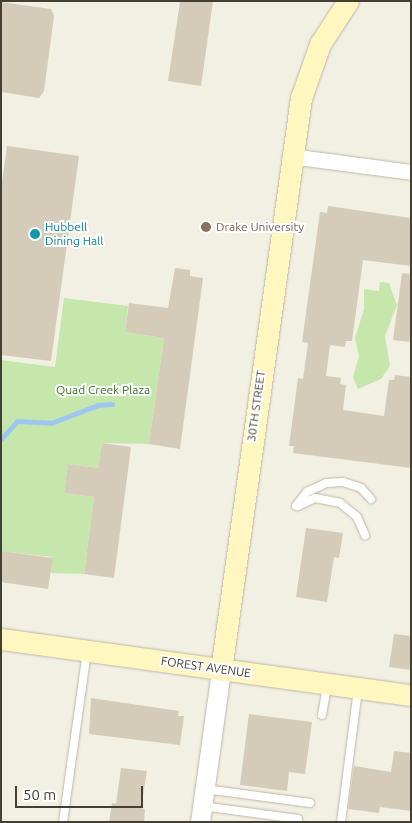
<!DOCTYPE html>
<html>
<head>
<meta charset="utf-8">
<style>
	body { margin:0 }
	#map { position:relative; width:412px; height:823px; overflow:hidden; background:#f2efe3; font-family:Ubuntu,sans-serif }
	div>[style] { position:absolute }
	.green>* { inset:0; background:#c6e7ab }
	.stream>* { height:5px; margin:-2.5px; padding:0 2.5px; transform-origin:2.5px; border-radius:2.5px; background:#9ec6f0 }
	.building>* { inset:0; background:#d4ccb9 }
	.roads { filter:drop-shadow(0 0 1px #bdb8a6) drop-shadow(0 0 1px #bdb8a6) }
	.service>* { height:8px; margin:-4px; padding:0 4px; transform-origin:4px; border-radius:4px; background:#fff }
	.minor>* { height:15px; margin:-7.5px; padding:0 7.5px; transform-origin:7.5px; border-radius:7.5px; background:#fff }
	.tertiary>* { height:19px; margin:-9.5px; padding:0 9.5px; transform-origin:9.5px; border-radius:9.5px; background:#fff }
	.secondary>* { height:21px; margin:-10.5px; padding:0 10.5px; transform-origin:10.5px; border-radius:10.5px; background:#fff6c0 }
	.dots>* { width:14px; height:14px; translate:-50% -50%; box-sizing:border-box; border:2px solid #fff; border-radius:50% }
	span { translate:-50% -50%; white-space:nowrap; text-align:center; line-height:1.15; -webkit-text-stroke:4px #fff; paint-order:stroke }
	.culture-label { font-size:12px; color:#0d838f }
	.left { translate:0 -50%; text-align:left }
	.education-label { font-size:12px; color:#785e54 }
	.park-label { font-size:12px; color:#3d7627 }
	.street-label { font-size:12px; color:#443f33 }
	.frame { position:absolute; inset:0; border:2px solid #443f33; pointer-events:none }
	.scale { position:absolute; left:15px; top:786px; width:128px; height:22px; box-sizing:border-box; border:2px solid #443f33; border-top:0; padding-left:6px; font-size:15px; line-height:18px; white-space:nowrap; color:#443f33; -webkit-text-stroke:4px #fff; paint-order:stroke }
</style>
</head>
<body>
<div id="map">
	<div class="green">
		<i style="clip-path:polygon(380px 282px,389px 283px,397px 305px,385px 336px,390px 366px,381px 379px,358px 389px,353px 377px,359px 356px,355px 338px,364px 309px,364px 289px,379px 291px)"></i>
		<i style="clip-path:polygon(64px 298px,128px 306px,125px 332px,164px 338px,149px 444px,102px 443px,98px 468px,68px 464px,64px 493px,94px 497px,84px 574px,51px 573px,52px 557px,1px 551px,1px 360px,55px 367px)"></i>
	</div>
	<div class="stream">
		<i style="left:1px;top:439px;width:24px;rotate:-48deg"></i>
		<i style="left:17px;top:421px;width:34px;rotate:3deg"></i>
		<i style="left:51px;top:423px;width:50px;rotate:-21deg"></i>
		<i style="left:98px;top:405px;width:14px;rotate:-4deg"></i>
	</div>
	<div class="building">
		<i style="clip-path:polygon(193px 1px,213px 1px,201px 86px,168px 81px,180px 2px)"></i>
		<i style="clip-path:polygon(1px 2px,51px 9px,54px 16px,44px 91px,39px 98px,1px 92px)"></i>
		<i style="clip-path:polygon(7px 146px,79px 156px,51px 361px,1px 355px,1px 190px)"></i>
		<i style="clip-path:polygon(328px 206px,411px 218px,411px 266px,363px 260px,352px 341px,346px 341px,345px 347px,330px 345px,326px 376px,341px 378px,340px 384px,346px 385px,343px 410px,384px 416px,389px 380px,394px 380px,395px 375px,411px 377px,411px 468px,293px 453px,294px 446px,289px 446px,298px 378px,303px 379px,308px 343px,302px 342px,320px 212px,327px 213px)"></i>
		<i style="clip-path:polygon(175px 268px,190px 270px,190px 276px,203px 278px,180px 449px,149px 444px,164px 338px,125px 332px,129px 303px,168px 308px)"></i>
		<i style="clip-path:polygon(402px 273px,411px 274px,411px 342px,393px 340px)"></i>
		<i style="clip-path:polygon(102px 443px,131px 447px,114px 578px,84px 574px,94px 497px,64px 493px,68px 464px,98px 468px)"></i>
		<i style="clip-path:polygon(306px 528px,343px 533px,339px 558px,334px 557px,327px 602px,296px 597px)"></i>
		<i style="clip-path:polygon(1px 551px,53px 558px,48px 589px,1px 582px)"></i>
		<i style="clip-path:polygon(394px 634px,411px 636px,411px 670px,389px 667px)"></i>
		<i style="clip-path:polygon(91px 698px,179px 711px,178px 716px,184px 716px,180px 745px,89px 734px)"></i>
		<i style="clip-path:polygon(249px 714px,312px 722px,305px 774px,289px 772px,287px 791px,240px 785px)"></i>
		<i style="clip-path:polygon(394px 751px,411px 753px,411px 811px,380px 807px,379px 813px,348px 809px,354px 766px,391px 772px)"></i>
		<i style="clip-path:polygon(121px 768px,147px 771px,141px 808px,145px 809px,144px 822px,109px 822px,112px 803px,116px 804px)"></i>
	</div>
	<div class="roads">
		<div class="service">
			<i style="left:296px;top:506px;width:18px;rotate:-52deg"></i>
			<i style="left:307px;top:492px;width:21px;rotate:-25deg"></i>
			<i style="left:326px;top:483px;width:17px;rotate:-3deg"></i>
			<i style="left:343px;top:482px;width:19px;rotate:18deg"></i>
			<i style="left:361px;top:488px;width:15px;rotate:48deg"></i>
			<i style="left:298px;top:506px;width:19px;rotate:-25deg"></i>
			<i style="left:315px;top:498px;width:25px;rotate:11deg"></i>
			<i style="left:340px;top:503px;width:22px;rotate:39deg"></i>
			<i style="left:357px;top:517px;width:20px;rotate:66deg"></i>
			<i style="left:322px;top:715px;width:29px;rotate:-80deg"></i>
			<i style="left:205px;top:789px;width:106px;rotate:7.6deg"></i>
			<i style="left:202px;top:806px;width:97px;rotate:7.7deg"></i>
			<i style="left:63px;top:822px;width:172px;rotate:-82deg"></i>
			<i style="left:341px;top:822px;width:133px;rotate:-82.7deg"></i>
		</div>
		<div class="minor">
			<i style="left:290px;top:156px;width:122px;rotate:7.5deg"></i>
		</div>
		<div class="tertiary">
			<i style="left:200px;top:822px;width:153px;rotate:-82.1deg"></i>
		</div>
		<div class="secondary">
			<i style="left:1px;top:639px;width:414px;rotate:7.8deg"></i>
			<i style="left:221px;top:670px;width:578px;rotate:-82.04deg"></i>
			<i style="left:301px;top:98px;width:57px;rotate:-70.6deg"></i>
			<i style="left:320px;top:44px;width:51px;rotate:-56.9deg"></i>
		</div>
	</div>
	<div class="dots">
		<i style="left:206px;top:227px;background:#8d6e63"></i>
		<i style="left:35px;top:234px;background:#0f9aa8"></i>
	</div>
	<div class="culture-label">
		<span class="left" style="left:45px;top:234px">Hubbell<br>Dining Hall</span>
	</div>
	<div class="education-label">
		<span class="left" style="left:216px;top:227px">Drake University</span>
	</div>
	<div class="park-label">
		<span style="left:103px;top:390px">Quad Creek Plaza</span>
	</div>
	<div class="street-label">
		<span style="left:256px;top:406px;rotate:-82deg">30TH STREET</span>
		<span style="left:206px;top:667px;rotate:8deg">FOREST AVENUE</span>
	</div>
	<div class="frame"></div>
	<div class="scale">50 m</div>
</div>
</body>
</html>
